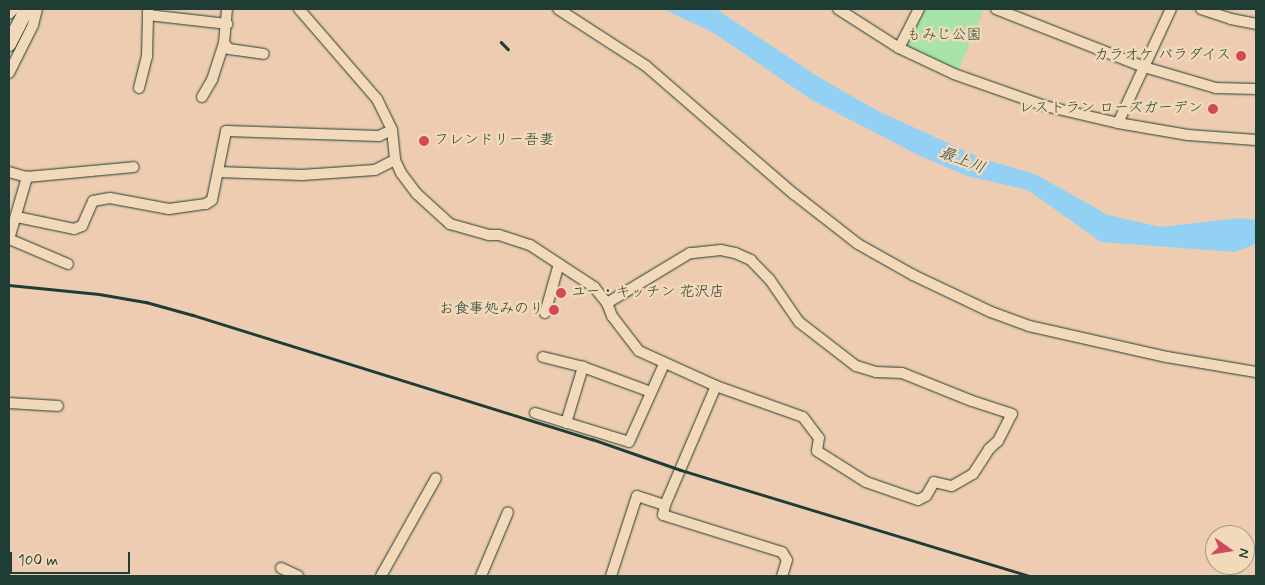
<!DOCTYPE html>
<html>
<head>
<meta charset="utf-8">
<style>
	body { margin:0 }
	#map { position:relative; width:1265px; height:585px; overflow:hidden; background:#eeccb1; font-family:Mynerve,"Klee One",sans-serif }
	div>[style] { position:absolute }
	.green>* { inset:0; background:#a8e3a9 }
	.water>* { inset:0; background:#93d1f4 }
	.roads { filter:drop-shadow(0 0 1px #1f3d34) drop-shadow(0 0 1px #1f3d34) }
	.minor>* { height:10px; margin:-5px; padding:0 5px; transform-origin:5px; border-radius:5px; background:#f2d9ba }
	.major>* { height:14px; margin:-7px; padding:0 7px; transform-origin:7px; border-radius:7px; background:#f2d9ba }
	.rail>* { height:2.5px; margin:-1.25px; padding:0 1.25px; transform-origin:1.25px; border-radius:1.25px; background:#1f3d34 }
	.dots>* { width:14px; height:14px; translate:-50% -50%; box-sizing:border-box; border:2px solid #f2d9ba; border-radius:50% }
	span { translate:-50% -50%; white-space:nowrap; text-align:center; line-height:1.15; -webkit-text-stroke:5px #f2d9ba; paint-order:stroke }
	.park-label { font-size:15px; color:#2d4e40 }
	.poi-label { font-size:15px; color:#1f3d34 }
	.right { translate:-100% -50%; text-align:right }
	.left { translate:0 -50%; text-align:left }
	.water-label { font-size:16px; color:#2b4c47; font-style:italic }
	.frame { position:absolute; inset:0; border:10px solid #1f3d34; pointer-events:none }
	.north { position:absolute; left:1205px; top:525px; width:50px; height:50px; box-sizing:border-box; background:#f2d9ba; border:1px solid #9e9b84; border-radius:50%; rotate:103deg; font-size:14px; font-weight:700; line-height:20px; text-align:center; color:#1f3d34 }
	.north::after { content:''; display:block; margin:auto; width:18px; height:22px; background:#d1495b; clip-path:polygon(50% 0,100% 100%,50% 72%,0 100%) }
	.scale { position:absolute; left:10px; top:552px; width:120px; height:22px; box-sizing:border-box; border:2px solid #1f3d34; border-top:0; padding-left:6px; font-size:15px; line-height:18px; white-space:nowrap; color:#1f3d34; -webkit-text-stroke:4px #f2d9ba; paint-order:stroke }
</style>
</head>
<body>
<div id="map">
	<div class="green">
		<i style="clip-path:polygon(923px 9px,984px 9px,959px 69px,955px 70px,909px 49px,906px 44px)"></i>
	</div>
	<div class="water">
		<i style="clip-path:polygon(663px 9px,716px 9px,817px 76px,878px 111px,983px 159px,1035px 174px,1108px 215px,1160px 227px,1241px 218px,1256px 220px,1256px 244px,1234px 252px,1101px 242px,1028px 190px,967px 176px,918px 155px,812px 100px,712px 32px)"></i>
	</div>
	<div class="roads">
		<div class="minor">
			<i style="left:148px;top:9px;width:6px;rotate:90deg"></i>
			<i style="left:148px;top:15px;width:80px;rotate:6.5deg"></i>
			<i style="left:299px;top:9px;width:119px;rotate:49.1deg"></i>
			<i style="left:377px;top:99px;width:34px;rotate:64deg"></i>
			<i style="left:392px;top:130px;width:30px;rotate:84deg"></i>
			<i style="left:395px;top:160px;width:14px;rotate:65deg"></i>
			<i style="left:401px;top:173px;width:26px;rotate:53deg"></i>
			<i style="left:417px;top:194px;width:45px;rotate:42.3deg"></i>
			<i style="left:450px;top:224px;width:41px;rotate:15.8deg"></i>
			<i style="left:489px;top:235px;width:10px"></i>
			<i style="left:499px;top:235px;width:33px;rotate:18deg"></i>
			<i style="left:530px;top:245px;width:77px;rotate:33.3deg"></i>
			<i style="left:594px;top:287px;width:21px;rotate:51deg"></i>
			<i style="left:607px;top:303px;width:14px;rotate:69deg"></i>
			<i style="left:612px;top:316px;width:44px;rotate:52.4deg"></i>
			<i style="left:639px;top:351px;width:85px;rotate:24.4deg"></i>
			<i style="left:716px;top:386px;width:92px;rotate:19.6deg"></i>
			<i style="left:803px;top:417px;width:26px;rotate:53deg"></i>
			<i style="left:819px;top:438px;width:13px;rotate:99deg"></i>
			<i style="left:817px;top:451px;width:58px;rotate:32.3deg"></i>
			<i style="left:866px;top:482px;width:55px;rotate:19.1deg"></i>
			<i style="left:918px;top:500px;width:9px;rotate:-27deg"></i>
			<i style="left:926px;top:496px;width:16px;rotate:-60deg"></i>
			<i style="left:934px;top:482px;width:18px;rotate:13deg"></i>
			<i style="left:952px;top:486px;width:24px;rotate:-30deg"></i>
			<i style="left:973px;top:474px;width:30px;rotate:-57deg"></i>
			<i style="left:989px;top:449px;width:12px;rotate:-42deg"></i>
			<i style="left:998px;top:441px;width:30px;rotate:-63deg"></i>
			<i style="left:1012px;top:414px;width:42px;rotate:-162deg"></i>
			<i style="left:972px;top:401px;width:75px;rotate:-158.2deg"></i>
			<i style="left:902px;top:373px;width:26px;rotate:-178deg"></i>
			<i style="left:876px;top:372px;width:21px;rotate:-163deg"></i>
			<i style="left:856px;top:366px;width:72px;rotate:-142.3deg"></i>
			<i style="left:799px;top:322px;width:51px;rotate:-124.6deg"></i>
			<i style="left:770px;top:280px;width:28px;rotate:-134deg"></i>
			<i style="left:751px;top:260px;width:17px;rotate:-156deg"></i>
			<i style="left:735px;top:253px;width:14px;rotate:-168deg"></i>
			<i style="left:721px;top:250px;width:31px;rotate:174deg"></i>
			<i style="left:690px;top:253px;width:97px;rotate:148.9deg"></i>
			<i style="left:558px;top:9px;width:105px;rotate:32.9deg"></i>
			<i style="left:646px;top:66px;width:196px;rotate:40.9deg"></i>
			<i style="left:794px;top:194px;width:81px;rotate:38deg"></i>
			<i style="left:858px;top:244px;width:63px;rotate:29.4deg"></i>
			<i style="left:913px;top:275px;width:86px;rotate:25.4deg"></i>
			<i style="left:991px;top:312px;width:40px;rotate:20.2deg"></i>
			<i style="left:1029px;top:326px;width:141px;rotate:12.7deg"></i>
			<i style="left:1167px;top:357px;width:90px;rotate:9.6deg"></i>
			<i style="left:838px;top:9px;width:72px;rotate:32.6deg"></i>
			<i style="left:899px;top:48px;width:61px;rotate:25.3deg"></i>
			<i style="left:954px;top:74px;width:96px;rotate:19.4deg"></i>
			<i style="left:1045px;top:106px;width:75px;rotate:13.1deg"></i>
			<i style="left:1118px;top:123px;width:71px;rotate:9.7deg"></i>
			<i style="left:1188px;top:135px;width:68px;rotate:4.2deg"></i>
			<i style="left:996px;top:9px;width:159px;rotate:21.4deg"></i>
			<i style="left:1144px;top:67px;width:75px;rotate:16.3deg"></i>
			<i style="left:1216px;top:88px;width:40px;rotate:1.4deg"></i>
			<i style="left:1201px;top:9px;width:32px;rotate:18deg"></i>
			<i style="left:1231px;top:19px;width:25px;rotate:11deg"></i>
			<i style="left:9px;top:14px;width:7px;rotate:-45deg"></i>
			<i style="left:224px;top:43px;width:8px;rotate:50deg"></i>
			<i style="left:229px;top:49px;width:35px;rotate:8deg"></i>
			<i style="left:899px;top:48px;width:44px;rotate:-62.9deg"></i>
			<i style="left:9px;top:73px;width:54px;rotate:-63.4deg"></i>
			<i style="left:33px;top:25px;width:16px;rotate:-76deg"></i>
			<i style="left:139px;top:88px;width:32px;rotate:-76deg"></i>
			<i style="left:147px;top:57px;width:42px;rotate:-88.6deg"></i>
			<i style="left:202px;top:97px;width:20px;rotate:-60deg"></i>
			<i style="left:212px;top:80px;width:39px;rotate:-72deg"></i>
			<i style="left:224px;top:43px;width:34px;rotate:-85deg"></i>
			<i style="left:1118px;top:123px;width:126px;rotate:-65.1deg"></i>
			<i style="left:9px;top:172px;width:19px;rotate:16deg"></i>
			<i style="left:218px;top:172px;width:84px;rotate:2deg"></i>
			<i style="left:302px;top:175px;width:73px;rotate:-3.9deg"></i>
			<i style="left:375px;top:170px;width:22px;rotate:-27deg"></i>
			<i style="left:17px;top:217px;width:58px;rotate:11.9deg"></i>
			<i style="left:74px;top:229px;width:9px;rotate:-21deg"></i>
			<i style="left:82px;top:226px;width:27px;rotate:-66deg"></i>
			<i style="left:93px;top:201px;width:17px;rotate:-10deg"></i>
			<i style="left:110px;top:198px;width:60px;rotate:10.6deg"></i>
			<i style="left:169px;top:209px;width:37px;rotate:-8deg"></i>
			<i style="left:206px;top:204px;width:7px;rotate:-34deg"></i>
			<i style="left:212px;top:200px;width:70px;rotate:-78.5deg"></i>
			<i style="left:226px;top:131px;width:153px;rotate:1.9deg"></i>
			<i style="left:379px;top:136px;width:14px;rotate:-25deg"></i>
			<i style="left:9px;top:239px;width:65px;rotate:-73.8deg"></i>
			<i style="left:27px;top:177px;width:107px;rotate:-5.3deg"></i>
			<i style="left:9px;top:239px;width:64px;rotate:23deg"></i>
			<i style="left:545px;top:313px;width:51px;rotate:-74.1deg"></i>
			<i style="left:543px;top:357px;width:41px;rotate:14deg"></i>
			<i style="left:716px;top:386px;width:129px;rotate:113.2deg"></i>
			<i style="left:665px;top:505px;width:10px;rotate:101deg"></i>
			<i style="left:663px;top:515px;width:125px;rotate:17.3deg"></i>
			<i style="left:782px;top:552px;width:9px;rotate:58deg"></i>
			<i style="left:787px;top:560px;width:17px;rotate:107deg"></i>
			<i style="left:9px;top:403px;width:49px;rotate:3.5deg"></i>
			<i style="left:535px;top:413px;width:98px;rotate:17.1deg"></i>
			<i style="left:629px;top:442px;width:85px;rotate:-65.8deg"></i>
			<i style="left:566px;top:423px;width:59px;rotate:-73.1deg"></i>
			<i style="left:583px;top:367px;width:72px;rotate:20.2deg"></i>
			<i style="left:281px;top:568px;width:19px;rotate:25deg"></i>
			<i style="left:381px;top:576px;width:112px;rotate:-60.7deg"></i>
			<i style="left:481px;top:576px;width:69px;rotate:-67.1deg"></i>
			<i style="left:611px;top:576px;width:84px;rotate:-72deg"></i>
			<i style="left:637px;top:496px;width:29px;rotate:18deg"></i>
		</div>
		<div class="major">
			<i style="left:9px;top:44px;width:39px;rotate:-63deg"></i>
		</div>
	</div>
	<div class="rail">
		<i style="left:501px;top:42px;width:10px;rotate:45deg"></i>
		<i style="left:9px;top:285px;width:90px;rotate:5.7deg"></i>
		<i style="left:99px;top:294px;width:48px;rotate:9.7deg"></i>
		<i style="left:146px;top:302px;width:49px;rotate:15.5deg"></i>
		<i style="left:193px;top:315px;width:418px;rotate:17.3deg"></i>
		<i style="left:592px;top:439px;width:94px;rotate:19.2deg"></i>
		<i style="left:681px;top:470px;width:364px;rotate:16.9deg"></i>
	</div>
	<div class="dots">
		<i style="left:1241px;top:56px;background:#d1495b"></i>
		<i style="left:1213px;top:109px;background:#d1495b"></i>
		<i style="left:424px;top:141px;background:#d1495b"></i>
		<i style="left:561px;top:293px;background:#d1495b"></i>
		<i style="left:554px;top:310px;background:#d1495b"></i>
	</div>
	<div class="park-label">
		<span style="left:944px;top:36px">もみじ公園</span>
	</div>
	<div class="poi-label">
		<span class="right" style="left:1231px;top:56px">カラオケ パラダイス</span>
		<span class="right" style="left:1203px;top:109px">レストラン ローズガーデン</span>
		<span class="left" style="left:434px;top:141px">フレンドリー吾妻</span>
		<span class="left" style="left:571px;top:293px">ユー・キッチン 花沢店</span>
		<span class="right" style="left:544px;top:310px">お食事処みのり</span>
	</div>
	<div class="water-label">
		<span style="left:962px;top:161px;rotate:21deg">最上川</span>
	</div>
	<div class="frame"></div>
	<div class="north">N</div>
	<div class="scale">100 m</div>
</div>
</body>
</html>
